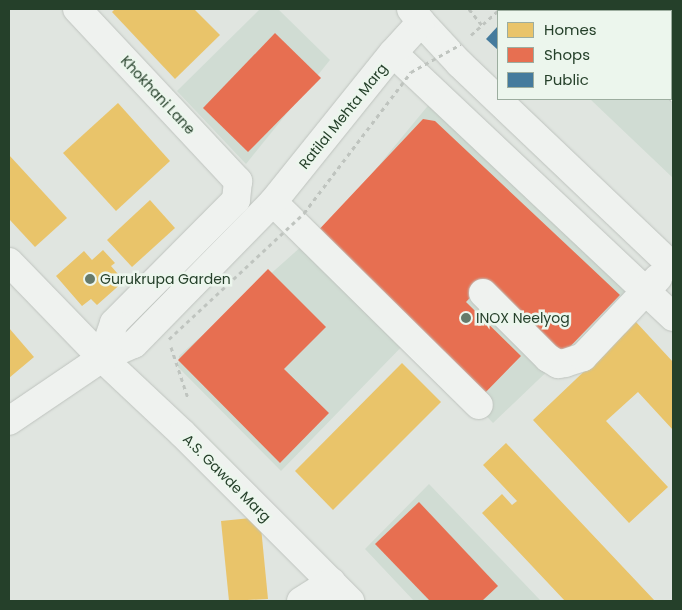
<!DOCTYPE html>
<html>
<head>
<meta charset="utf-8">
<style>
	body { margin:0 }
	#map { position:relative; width:682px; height:610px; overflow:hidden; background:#e0e5e0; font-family:Poppins,sans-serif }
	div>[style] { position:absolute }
	.built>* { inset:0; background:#d0dcd3 }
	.homes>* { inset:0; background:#e9c46a }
	.shops>* { inset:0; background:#e76f51 }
	.public>* { inset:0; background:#457b9d }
	.path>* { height:3px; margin-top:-1.5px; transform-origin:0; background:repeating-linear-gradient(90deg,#bfc4bf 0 4px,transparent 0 8px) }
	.roads { filter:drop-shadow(0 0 1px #bec3be) drop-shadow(0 0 1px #bec3be) }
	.minor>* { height:28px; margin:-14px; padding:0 14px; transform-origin:14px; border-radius:14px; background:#eff2ef }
	.rail>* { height:5.5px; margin-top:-2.75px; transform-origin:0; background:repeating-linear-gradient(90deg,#ecf6ed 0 11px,#c8cdc9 0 22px); box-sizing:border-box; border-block:1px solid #c8cdc9 }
	.path-bridge>* { height:3px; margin-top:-1.5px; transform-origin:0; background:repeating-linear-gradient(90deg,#bfc4bf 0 4px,transparent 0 8px) }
	.dots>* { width:14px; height:14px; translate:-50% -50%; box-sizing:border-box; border:2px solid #ecf6ed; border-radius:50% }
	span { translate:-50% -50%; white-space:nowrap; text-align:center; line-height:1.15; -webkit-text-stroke:5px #ecf6ed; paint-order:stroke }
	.street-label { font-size:14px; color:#25402a }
	.poi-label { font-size:14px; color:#25402a }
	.left { translate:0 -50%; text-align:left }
	.frame { position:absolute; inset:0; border:10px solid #25402a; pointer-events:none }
	.legend { position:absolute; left:497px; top:10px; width:175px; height:90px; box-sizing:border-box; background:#ecf6ed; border:1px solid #9cad9f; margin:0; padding:6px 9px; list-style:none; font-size:15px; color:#25402a }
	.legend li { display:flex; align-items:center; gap:10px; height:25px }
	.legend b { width:25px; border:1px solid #9cad9f }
</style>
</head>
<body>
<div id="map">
	<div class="built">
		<i style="clip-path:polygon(260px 9px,278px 9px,330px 60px,246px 164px,177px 91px)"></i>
		<i style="clip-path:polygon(499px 9px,673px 9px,673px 178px,590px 99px,671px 99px,671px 11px,502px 11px)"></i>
		<i style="clip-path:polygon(431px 102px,629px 293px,493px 423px,411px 337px,281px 471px,178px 367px,179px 356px,313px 236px,318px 239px)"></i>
		<i style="clip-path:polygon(429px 484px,541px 601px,414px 601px,365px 549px)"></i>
	</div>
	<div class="homes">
		<i style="clip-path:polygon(115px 9px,194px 9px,220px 35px,175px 79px,112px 12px)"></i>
		<i style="clip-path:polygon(118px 103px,170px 161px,116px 211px,63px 153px)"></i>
		<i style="clip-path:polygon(9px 155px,67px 218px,35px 247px,9px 219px)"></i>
		<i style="clip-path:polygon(150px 200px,175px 228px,132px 267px,107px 240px)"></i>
		<i style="clip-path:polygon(103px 250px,115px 263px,111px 266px,124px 281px,97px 305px,91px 299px,82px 306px,56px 276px,84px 251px,92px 260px)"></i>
		<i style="clip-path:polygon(636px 322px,673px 362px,673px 430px,638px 392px,606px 421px,668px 487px,629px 523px,533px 420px)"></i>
		<i style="clip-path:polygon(9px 328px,34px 357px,9px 378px)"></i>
		<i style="clip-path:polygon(402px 363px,441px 402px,333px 510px,295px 471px)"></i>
		<i style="clip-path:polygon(506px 443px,655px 601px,565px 601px,482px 513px,502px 494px,512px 505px,517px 501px,483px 465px)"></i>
		<i style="clip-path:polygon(260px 517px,268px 599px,229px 601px,221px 521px)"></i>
	</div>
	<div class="shops">
		<i style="clip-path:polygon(275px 33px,321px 78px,248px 152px,203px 108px)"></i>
		<i style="clip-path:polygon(423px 119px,435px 121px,620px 295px,561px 356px,485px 282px,466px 302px,521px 356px,480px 398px,313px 236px)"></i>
		<i style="clip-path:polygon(268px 269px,326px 327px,284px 369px,329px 413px,280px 463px,178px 360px)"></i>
		<i style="clip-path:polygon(419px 502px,498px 586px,482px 601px,430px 601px,375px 544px)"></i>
	</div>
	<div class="public">
		<i style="clip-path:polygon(653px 9px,673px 9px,673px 27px,671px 25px,671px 11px,656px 11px)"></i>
		<i style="clip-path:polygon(498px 26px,498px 50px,486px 39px)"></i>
	</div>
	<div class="path">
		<i style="left:469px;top:9px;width:21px;rotate:51deg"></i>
		<i style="left:471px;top:35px;width:39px;rotate:-42deg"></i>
		<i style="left:171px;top:347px;width:54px;rotate:71.6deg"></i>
	</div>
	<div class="roads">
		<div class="minor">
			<i style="left:77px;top:9px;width:236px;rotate:46.9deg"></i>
			<i style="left:238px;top:181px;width:19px;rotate:96deg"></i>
			<i style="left:236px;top:200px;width:173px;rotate:134.8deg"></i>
			<i style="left:114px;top:323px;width:37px;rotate:109deg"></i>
			<i style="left:421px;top:22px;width:56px;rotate:47.2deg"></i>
			<i style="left:459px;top:63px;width:296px;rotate:43.6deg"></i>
			<i style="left:393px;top:53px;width:385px;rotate:43.3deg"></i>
			<i style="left:273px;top:202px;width:289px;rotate:44.6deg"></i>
			<i style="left:9px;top:262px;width:134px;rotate:45.9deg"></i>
			<i style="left:102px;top:358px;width:110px;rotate:43.2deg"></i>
			<i style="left:182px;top:433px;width:238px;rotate:45deg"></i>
			<i style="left:483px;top:293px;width:92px;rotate:45deg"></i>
			<i style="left:548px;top:358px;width:12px;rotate:31deg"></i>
			<i style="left:558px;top:364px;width:7px;rotate:-8deg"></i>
			<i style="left:565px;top:363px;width:19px;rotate:-18deg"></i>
			<i style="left:583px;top:357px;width:109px;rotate:-46.5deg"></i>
			<i style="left:9px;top:421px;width:112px;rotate:-34.1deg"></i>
			<i style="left:102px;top:358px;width:35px;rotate:-24deg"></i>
			<i style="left:134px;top:344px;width:199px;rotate:-45.6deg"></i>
			<i style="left:273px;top:202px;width:191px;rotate:-51.2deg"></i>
			<i style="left:393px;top:53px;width:42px;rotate:-47.9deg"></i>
			<i style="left:421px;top:22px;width:16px;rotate:-128deg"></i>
			<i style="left:301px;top:601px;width:36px;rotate:-32deg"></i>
		</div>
	</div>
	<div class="rail">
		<i style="left:574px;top:9px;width:4px;rotate:34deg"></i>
		<i style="left:632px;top:9px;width:4px;rotate:34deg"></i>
		<i style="left:671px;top:44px;width:4px;rotate:56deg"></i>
		<i style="left:671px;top:98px;width:3px;rotate:45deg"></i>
	</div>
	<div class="path-bridge">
		<i style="left:169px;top:339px;width:185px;rotate:-43deg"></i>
		<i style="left:304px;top:213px;width:177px;rotate:-52.8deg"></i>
		<i style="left:411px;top:72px;width:57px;rotate:-29.2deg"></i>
	</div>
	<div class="dots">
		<i style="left:90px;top:279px;background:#667a6a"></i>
		<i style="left:466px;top:318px;background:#667a6a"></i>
	</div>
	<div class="street-label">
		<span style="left:158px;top:95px;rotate:47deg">Khokhani Lane</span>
		<span style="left:343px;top:116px;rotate:-51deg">Ratilal Mehta Marg</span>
		<span style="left:227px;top:478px;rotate:45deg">A.S. Gawde Marg</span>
	</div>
	<div class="poi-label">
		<span class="left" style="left:100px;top:279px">Gurukrupa Garden</span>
		<span class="left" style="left:476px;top:318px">INOX Neelyog</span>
	</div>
	<div class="frame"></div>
	<ul class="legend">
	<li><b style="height:14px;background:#e9c46a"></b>Homes</li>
	<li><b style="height:14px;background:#e76f51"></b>Shops</li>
	<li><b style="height:14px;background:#457b9d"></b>Public</li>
	</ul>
</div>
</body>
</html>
